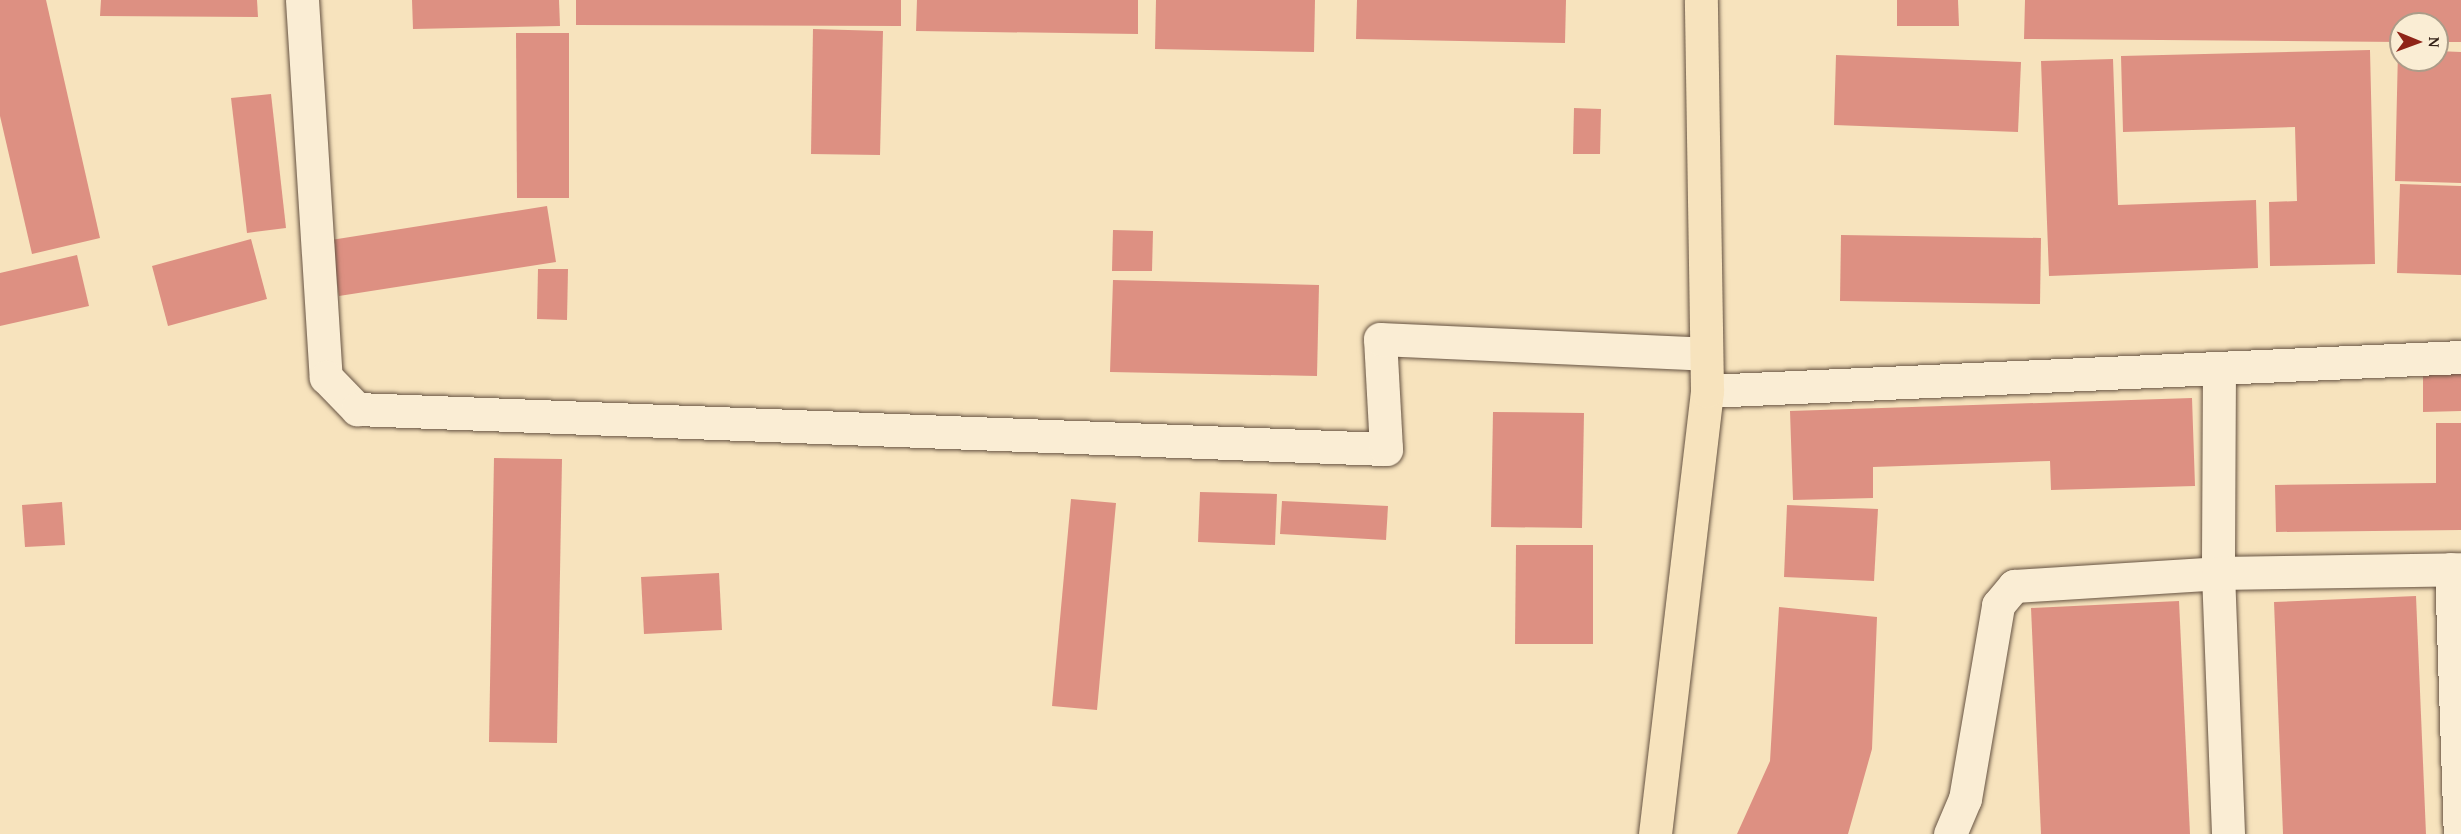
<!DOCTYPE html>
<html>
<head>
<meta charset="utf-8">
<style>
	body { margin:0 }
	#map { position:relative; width:2461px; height:834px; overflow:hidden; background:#f7e3bd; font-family:"Gentium Book Plus",serif }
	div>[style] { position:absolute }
	.building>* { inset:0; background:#dd9082 }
	.roads { filter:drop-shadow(0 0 2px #665342) drop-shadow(0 0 2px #665342) }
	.minor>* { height:33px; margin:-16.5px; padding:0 16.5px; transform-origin:16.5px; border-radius:16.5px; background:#faedd4 }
	.major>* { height:33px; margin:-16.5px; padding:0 16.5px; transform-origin:16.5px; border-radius:16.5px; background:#f7e3bd }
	span { translate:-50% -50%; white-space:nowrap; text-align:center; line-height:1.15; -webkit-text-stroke:6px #faedd4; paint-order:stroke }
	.north { position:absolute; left:2389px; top:12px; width:60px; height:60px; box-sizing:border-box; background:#faedd4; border:2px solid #ab9c89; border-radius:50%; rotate:91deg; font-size:16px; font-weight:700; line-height:24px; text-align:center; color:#352319 }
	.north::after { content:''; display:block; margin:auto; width:21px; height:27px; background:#8f2418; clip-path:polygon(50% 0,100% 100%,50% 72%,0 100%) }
</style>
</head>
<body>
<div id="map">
	<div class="building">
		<i style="clip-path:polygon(0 0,46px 0,100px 238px,32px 254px,0 116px)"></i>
		<i style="clip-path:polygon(101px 0,257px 0,258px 17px,100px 16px)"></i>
		<i style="clip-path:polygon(412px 0,559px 0,560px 26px,413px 29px)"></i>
		<i style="clip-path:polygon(576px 0,901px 0,901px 26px,576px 25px)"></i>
		<i style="clip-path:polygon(917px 0,1138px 0,1138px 34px,916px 31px)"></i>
		<i style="clip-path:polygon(1156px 0,1315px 0,1314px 52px,1155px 49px)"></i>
		<i style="clip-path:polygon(1357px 0,1566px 0,1565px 43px,1356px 39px)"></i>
		<i style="clip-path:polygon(1897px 0,1958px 0,1959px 26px,1897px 26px)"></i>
		<i style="clip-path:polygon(2025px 0,2461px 0,2461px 42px,2437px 42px,2437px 24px,2401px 24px,2401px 42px,2024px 39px)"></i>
		<i style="clip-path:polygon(813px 29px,883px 31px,880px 155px,811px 154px)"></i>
		<i style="clip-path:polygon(516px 33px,569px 33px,569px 198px,517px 198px)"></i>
		<i style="clip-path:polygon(2370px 50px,2375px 264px,2270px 266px,2269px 202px,2297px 201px,2295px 127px,2123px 132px,2121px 56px)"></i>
		<i style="clip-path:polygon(2398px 50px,2401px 50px,2401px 60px,2437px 60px,2437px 51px,2461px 52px,2461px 183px,2395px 181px)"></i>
		<i style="clip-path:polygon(1836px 55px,2021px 62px,2018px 132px,1834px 125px)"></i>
		<i style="clip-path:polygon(2113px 59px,2118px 205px,2256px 200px,2258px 268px,2049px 276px,2041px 61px)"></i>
		<i style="clip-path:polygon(271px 94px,286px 228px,247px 233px,231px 98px)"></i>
		<i style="clip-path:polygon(1574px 108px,1601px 109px,1600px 154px,1573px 154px)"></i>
		<i style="clip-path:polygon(2400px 184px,2461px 186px,2461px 275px,2397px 273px)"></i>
		<i style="clip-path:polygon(547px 206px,556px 262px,339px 296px,331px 240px)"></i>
		<i style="clip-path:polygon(1113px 230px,1153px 231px,1152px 271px,1112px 271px)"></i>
		<i style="clip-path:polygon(1841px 235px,2041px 238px,2040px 304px,1840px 301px)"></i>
		<i style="clip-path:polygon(251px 239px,267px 299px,168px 326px,152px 266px)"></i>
		<i style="clip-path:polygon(77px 255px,89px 306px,0 326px,0 273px)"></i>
		<i style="clip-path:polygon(538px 269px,568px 269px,567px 320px,537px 319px)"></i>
		<i style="clip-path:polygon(1113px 280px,1319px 285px,1317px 376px,1110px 372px)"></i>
		<i style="clip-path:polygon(2461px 373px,2461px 411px,2423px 412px,2423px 374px)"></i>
		<i style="clip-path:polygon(2192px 398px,2195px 486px,2051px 490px,2050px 461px,1873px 467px,1873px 498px,1793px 500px,1790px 411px)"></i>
		<i style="clip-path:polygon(1493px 412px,1584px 413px,1582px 528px,1491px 527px)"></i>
		<i style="clip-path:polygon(2436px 423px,2461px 423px,2461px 530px,2276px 532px,2275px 485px,2436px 483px)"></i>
		<i style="clip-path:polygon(494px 458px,562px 459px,557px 743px,489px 742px)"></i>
		<i style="clip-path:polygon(1200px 492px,1277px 494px,1275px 545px,1198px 542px)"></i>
		<i style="clip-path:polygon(1071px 499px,1116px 503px,1097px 710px,1052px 706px)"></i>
		<i style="clip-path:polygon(1282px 501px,1388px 506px,1386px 540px,1280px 534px)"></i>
		<i style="clip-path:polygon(62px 502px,65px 545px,25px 547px,22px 505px)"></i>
		<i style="clip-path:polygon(1787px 505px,1878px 509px,1874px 581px,1784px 577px)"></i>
		<i style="clip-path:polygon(1516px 545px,1593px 545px,1593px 644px,1515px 644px)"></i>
		<i style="clip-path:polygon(719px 573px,722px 630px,644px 634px,641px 577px)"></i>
		<i style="clip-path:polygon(2416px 596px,2426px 834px,2283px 834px,2274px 602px)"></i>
		<i style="clip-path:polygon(2179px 601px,2190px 834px,2041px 834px,2031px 608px)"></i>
		<i style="clip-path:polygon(1779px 607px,1877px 617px,1872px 749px,1848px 834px,1737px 834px,1770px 761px)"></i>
	</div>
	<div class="roads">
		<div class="minor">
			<i style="left:302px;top:0;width:378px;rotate:86.4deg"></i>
			<i style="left:326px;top:377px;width:45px;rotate:45.9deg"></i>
			<i style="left:357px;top:409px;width:1030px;rotate:2.23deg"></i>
			<i style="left:1386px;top:449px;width:110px;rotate:-93.1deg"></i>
			<i style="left:1380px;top:339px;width:326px;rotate:2.6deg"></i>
			<i style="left:2219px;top:368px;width:205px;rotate:90.3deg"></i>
			<i style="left:2218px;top:573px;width:261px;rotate:87.8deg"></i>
			<i style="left:1707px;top:391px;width:755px;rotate:-2.58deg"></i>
			<i style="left:2451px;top:569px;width:265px;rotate:88.1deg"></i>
			<i style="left:1950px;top:834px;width:38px;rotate:-67deg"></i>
			<i style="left:1965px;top:799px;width:197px;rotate:-80.3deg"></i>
			<i style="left:1998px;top:605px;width:25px;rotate:-50deg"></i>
			<i style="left:2014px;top:586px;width:204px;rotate:-3.6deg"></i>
			<i style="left:2218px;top:573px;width:243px;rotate:-0.9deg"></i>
		</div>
		<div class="major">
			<i style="left:1655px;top:834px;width:446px;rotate:-83.3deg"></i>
			<i style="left:1707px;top:391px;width:391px;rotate:-90.9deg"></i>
		</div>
	</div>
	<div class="north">N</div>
</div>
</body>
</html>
